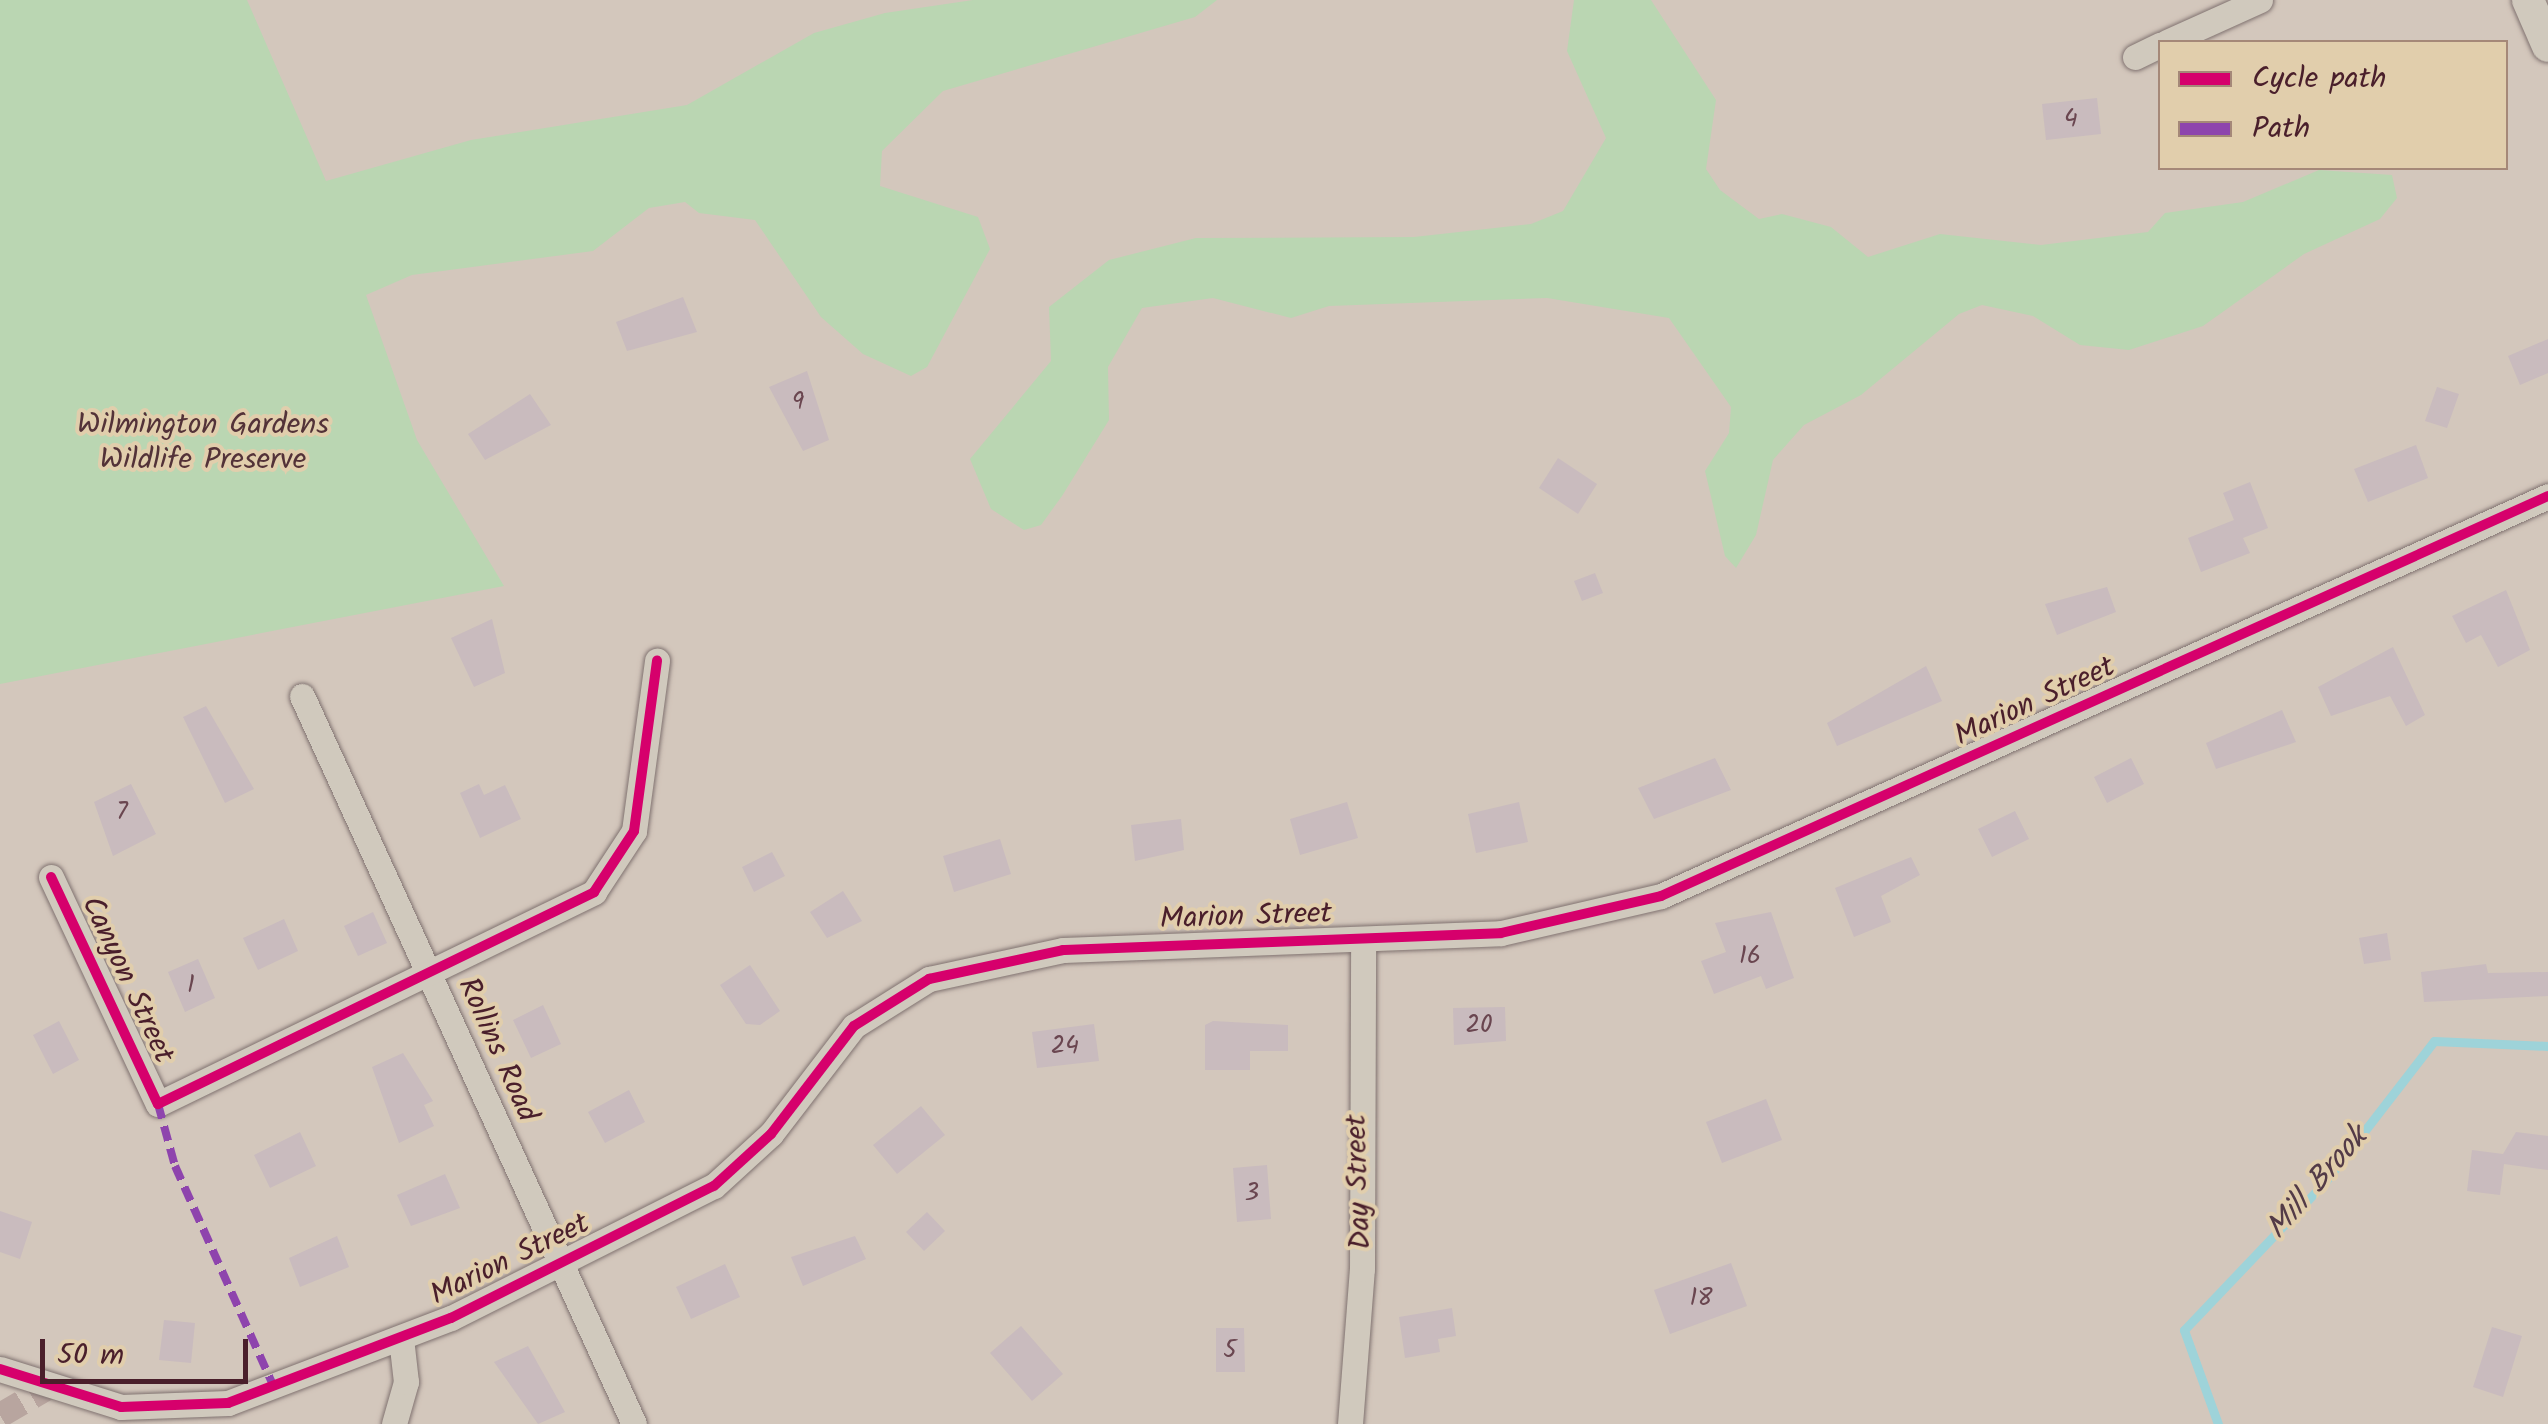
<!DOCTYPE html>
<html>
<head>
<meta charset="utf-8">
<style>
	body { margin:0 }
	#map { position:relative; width:2548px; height:1424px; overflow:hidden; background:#d3c7bc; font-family:Kalam,sans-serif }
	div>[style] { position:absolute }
	.green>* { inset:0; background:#bad6b2 }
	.stream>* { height:9px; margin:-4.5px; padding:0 4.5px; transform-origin:4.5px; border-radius:4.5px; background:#9ed3d9 }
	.building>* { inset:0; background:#c9bbbe }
	.minor-tunnel>* { height:25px; margin-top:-12.5px; transform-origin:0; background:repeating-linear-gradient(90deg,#b8a59f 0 25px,transparent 0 37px) }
	.roads { filter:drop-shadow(0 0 2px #807270) drop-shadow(0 0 2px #807270) }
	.minor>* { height:25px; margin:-12.5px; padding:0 12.5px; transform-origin:12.5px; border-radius:12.5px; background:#d0c9bd }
	.secondary>* { height:32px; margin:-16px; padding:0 16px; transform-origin:16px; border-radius:16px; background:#d0c9bd }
	.quiet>* { height:8px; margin-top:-4px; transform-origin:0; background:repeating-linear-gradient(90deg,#8e44ad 0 15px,transparent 0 23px) }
	.cycleway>* { height:10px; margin:-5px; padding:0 5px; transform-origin:5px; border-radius:5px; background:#d6006c }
	span { translate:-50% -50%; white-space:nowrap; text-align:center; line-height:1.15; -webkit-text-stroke:8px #e1ceac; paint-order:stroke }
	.number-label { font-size:25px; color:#6a4650 }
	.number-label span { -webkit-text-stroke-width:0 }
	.park-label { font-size:30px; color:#533238 }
	.street-label { font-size:30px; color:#4a1f2b }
	.water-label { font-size:32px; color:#533b47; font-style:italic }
	.legend { position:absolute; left:2158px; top:40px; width:350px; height:130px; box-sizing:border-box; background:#e1ceac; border:2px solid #a58878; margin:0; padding:12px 18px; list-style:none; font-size:30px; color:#4a1f2b }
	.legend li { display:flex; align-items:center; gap:20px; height:50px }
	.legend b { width:50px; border:2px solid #a58878 }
	.scale { position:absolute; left:40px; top:1339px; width:208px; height:45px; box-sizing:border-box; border:5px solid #4a1f2b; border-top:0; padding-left:12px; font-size:30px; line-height:35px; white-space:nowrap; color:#4a1f2b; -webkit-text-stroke:8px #e1ceac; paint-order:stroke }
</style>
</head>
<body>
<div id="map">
	<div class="green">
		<i style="clip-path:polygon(0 0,247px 0,326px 181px,471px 140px,687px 105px,814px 33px,885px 13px,973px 0,1217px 0,1195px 17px,943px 91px,882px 151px,880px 186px,978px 217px,990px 249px,927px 367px,911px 376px,863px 354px,821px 317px,755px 220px,699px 213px,685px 202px,649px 208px,593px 251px,412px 275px,366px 295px,417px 440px,504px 586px,0 684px)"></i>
		<i style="clip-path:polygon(1574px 0,1651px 0,1716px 100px,1706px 169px,1720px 190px,1759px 219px,1782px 214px,1831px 227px,1868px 257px,1940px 234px,2041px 245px,2148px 232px,2165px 213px,2243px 202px,2319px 170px,2392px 175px,2397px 198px,2380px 219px,2304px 254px,2203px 326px,2129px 350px,2080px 345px,2033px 316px,1982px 305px,1959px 314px,1861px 395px,1804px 425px,1773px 460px,1756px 535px,1736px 568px,1725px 556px,1705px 471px,1729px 433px,1731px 407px,1669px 318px,1547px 298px,1329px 306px,1291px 318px,1213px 298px,1142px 308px,1108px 367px,1109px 420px,1062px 496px,1041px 525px,1024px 530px,991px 509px,970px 459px,1051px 361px,1049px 307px,1109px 260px,1196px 238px,1414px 237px,1531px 224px,1563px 211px,1606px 138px,1567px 51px)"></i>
	</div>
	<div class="stream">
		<i style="left:2218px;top:1424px;width:100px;rotate:-109.9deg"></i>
		<i style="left:2184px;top:1330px;width:204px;rotate:-46.4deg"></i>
		<i style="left:2325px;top:1182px;width:178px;rotate:-52.3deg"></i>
		<i style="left:2434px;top:1041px;width:114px;rotate:2.5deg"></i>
	</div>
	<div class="building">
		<i style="clip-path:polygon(2097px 98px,2101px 134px,2046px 140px,2042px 104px)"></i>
		<i style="clip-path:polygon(683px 297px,697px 332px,627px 351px,616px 322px)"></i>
		<i style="clip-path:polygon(2548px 339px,2548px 373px,2520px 385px,2508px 356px)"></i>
		<i style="clip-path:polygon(807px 371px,829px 440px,803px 451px,769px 387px)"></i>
		<i style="clip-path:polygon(2437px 387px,2459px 394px,2447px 428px,2425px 421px)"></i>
		<i style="clip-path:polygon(530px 394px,551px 425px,485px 460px,468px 434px)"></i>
		<i style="clip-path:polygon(2416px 445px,2428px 478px,2368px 502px,2354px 469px)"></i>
		<i style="clip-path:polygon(1558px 458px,1597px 484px,1578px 514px,1539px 488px)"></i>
		<i style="clip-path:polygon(2250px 482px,2268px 528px,2243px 538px,2250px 553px,2201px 572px,2188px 538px,2234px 520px,2223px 493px)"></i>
		<i style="clip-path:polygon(1595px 573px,1603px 593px,1582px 601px,1574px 581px)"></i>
		<i style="clip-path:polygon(2107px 587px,2116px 612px,2057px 635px,2045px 604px)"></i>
		<i style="clip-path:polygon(2506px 590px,2530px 650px,2498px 667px,2481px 635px,2466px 643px,2452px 616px)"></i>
		<i style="clip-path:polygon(492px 619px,505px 673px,474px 687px,451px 638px)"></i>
		<i style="clip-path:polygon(2393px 647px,2425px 715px,2406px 726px,2390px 696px,2331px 716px,2318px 687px)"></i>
		<i style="clip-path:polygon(1926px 666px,1942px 701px,1837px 746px,1827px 723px)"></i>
		<i style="clip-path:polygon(206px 706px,254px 789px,225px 803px,183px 717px)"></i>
		<i style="clip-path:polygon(2282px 710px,2296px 742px,2216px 769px,2206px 743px)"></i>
		<i style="clip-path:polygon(1715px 758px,1731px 790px,1654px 819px,1638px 788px)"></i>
		<i style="clip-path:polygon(2131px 758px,2144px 784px,2107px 803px,2094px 777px)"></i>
		<i style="clip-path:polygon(131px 784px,156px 834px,113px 856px,94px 802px)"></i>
		<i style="clip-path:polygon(479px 784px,484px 795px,505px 785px,521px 819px,480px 838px,460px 793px)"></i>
		<i style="clip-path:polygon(1347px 802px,1358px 838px,1300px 855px,1290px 819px)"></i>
		<i style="clip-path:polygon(1519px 802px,1528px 842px,1476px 853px,1468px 814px)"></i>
		<i style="clip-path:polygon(2015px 811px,2029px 839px,1992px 857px,1978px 829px)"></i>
		<i style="clip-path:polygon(1181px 819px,1184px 850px,1135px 861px,1131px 825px)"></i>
		<i style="clip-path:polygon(1000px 839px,1011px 874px,954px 892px,943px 856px)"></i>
		<i style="clip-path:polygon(772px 852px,785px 876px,754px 892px,742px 867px)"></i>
		<i style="clip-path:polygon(1911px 857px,1920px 875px,1881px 896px,1891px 922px,1854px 937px,1835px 888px)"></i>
		<i style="clip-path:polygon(843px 891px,862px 921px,827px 938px,810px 912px)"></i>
		<i style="clip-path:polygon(373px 912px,387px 943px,358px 956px,344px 926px)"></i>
		<i style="clip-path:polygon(1771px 912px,1794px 978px,1766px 989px,1761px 976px,1714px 994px,1701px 961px,1726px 952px,1715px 923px)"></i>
		<i style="clip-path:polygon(284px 919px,298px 951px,258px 970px,243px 938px)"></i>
		<i style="clip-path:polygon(2387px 933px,2391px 960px,2364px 964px,2359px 938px)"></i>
		<i style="clip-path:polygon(198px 959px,215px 998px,185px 1012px,168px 972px)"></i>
		<i style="clip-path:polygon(2486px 964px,2488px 973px,2548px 972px,2548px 996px,2424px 1002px,2421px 972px)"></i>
		<i style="clip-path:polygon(750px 965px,780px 1011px,760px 1025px,746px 1024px,720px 985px)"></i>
		<i style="clip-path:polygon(543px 1005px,561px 1044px,531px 1058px,513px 1020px)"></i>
		<i style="clip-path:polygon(1505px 1007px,1506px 1041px,1454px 1045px,1453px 1008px)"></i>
		<i style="clip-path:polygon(59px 1021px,79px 1060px,53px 1074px,33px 1035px)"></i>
		<i style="clip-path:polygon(1213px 1021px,1288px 1025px,1288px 1051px,1250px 1051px,1250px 1070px,1205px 1070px,1205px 1025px)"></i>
		<i style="clip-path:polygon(1094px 1024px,1099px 1061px,1037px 1068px,1032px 1032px)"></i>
		<i style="clip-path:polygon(403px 1053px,433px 1101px,424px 1105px,434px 1126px,399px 1143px,372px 1067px)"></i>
		<i style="clip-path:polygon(629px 1090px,645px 1122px,605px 1143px,588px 1112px)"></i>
		<i style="clip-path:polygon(1766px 1099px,1782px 1140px,1722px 1163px,1706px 1122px)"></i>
		<i style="clip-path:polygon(921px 1106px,945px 1135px,897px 1174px,873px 1145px)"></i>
		<i style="clip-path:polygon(300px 1132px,316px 1166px,270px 1188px,254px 1155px)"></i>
		<i style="clip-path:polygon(2516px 1132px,2548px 1136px,2548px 1170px,2504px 1164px,2500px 1195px,2467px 1191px,2472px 1150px,2503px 1154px)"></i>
		<i style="clip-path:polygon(1267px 1165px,1271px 1219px,1237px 1222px,1233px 1168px)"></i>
		<i style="clip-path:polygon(445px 1174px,460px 1208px,411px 1226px,397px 1195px)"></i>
		<i style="clip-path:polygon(0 1211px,32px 1222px,20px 1259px,0 1252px)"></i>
		<i style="clip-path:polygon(927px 1212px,945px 1231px,924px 1251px,906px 1232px)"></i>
		<i style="clip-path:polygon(337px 1236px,349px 1267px,300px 1287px,289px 1258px)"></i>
		<i style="clip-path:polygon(855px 1236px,866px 1259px,803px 1286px,791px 1257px)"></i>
		<i style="clip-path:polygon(1731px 1263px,1747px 1306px,1670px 1334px,1654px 1290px)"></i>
		<i style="clip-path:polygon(725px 1264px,740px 1297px,691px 1319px,676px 1287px)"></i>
		<i style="clip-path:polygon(1452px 1308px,1456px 1336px,1438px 1339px,1440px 1352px,1405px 1358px,1399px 1317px)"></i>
		<i style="clip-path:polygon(164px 1320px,195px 1323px,191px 1363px,159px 1360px)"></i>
		<i style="clip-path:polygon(1021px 1326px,1063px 1374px,1032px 1401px,990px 1353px)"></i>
		<i style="clip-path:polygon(2492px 1327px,2522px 1336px,2503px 1397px,2473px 1387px)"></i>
		<i style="clip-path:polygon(1216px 1328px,1244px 1328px,1245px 1372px,1216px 1372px)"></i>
		<i style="clip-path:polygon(528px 1346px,565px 1412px,538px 1424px,494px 1362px)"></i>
	</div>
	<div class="minor-tunnel">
		<i style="left:0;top:1415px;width:53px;rotate:-30.4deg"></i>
	</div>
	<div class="roads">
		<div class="minor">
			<i style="left:2167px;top:42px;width:102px;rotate:-24.3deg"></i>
			<i style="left:2135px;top:57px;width:28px;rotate:-26deg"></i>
			<i style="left:302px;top:696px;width:800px;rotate:65.48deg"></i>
			<i style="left:51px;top:877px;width:251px;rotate:64.8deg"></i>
			<i style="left:158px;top:1104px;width:485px;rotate:-25.9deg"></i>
			<i style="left:594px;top:892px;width:73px;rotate:-56.7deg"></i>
			<i style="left:634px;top:831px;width:172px;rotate:-82.3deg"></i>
			<i style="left:0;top:1369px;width:127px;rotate:17.4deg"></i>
			<i style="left:121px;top:1407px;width:107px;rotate:-2.1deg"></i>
			<i style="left:228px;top:1403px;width:239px;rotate:-20.9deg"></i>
			<i style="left:451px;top:1318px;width:294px;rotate:-26.7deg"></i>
			<i style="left:714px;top:1186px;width:77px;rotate:-42.4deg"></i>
			<i style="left:771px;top:1134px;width:136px;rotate:-52.5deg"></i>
			<i style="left:854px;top:1026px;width:89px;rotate:-32.1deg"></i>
			<i style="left:929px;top:979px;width:137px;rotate:-12.2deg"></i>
			<i style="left:1063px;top:950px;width:438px;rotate:-2.2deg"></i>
			<i style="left:1501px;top:933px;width:164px;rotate:-13deg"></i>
			<i style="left:1661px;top:896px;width:973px;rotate:-24.27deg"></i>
			<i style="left:394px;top:1424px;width:44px;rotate:-74.1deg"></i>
			<i style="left:406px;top:1382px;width:44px;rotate:-96.5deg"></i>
			<i style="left:1350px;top:1424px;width:155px;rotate:-85.6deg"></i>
			<i style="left:1362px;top:1269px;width:330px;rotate:-89.8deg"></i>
		</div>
		<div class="secondary">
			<i style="left:2528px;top:0;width:50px;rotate:66.5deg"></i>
		</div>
	</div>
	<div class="quiet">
		<i style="left:158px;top:1104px;width:64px;rotate:74.7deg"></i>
		<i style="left:175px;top:1166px;width:242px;rotate:65.9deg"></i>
	</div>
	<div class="cycleway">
		<i style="left:51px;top:877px;width:251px;rotate:64.8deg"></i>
		<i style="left:158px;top:1104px;width:485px;rotate:-25.9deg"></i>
		<i style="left:594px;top:892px;width:73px;rotate:-56.7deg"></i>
		<i style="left:634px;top:831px;width:172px;rotate:-82.3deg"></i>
		<i style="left:0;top:1369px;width:127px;rotate:17.4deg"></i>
		<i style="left:121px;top:1407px;width:107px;rotate:-2.1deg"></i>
		<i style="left:228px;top:1403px;width:239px;rotate:-20.9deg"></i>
		<i style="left:451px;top:1318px;width:294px;rotate:-26.7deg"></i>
		<i style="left:714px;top:1186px;width:77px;rotate:-42.4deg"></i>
		<i style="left:771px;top:1134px;width:136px;rotate:-52.5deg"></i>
		<i style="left:854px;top:1026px;width:89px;rotate:-32.1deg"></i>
		<i style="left:929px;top:979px;width:137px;rotate:-12.2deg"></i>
		<i style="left:1063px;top:950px;width:438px;rotate:-2.2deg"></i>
		<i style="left:1501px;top:933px;width:164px;rotate:-13deg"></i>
		<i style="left:1661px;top:896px;width:973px;rotate:-24.27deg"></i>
	</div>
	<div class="number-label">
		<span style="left:2071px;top:119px">4</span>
		<span style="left:798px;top:402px">9</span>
		<span style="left:122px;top:812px">7</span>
		<span style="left:1750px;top:956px">16</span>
		<span style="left:191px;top:985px">1</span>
		<span style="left:1479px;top:1025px">20</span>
		<span style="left:1065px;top:1046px">24</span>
		<span style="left:1252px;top:1193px">3</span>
		<span style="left:1701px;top:1298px">18</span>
		<span style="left:1230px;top:1350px">5</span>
	</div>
	<div class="park-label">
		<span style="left:203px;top:442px">Wilmington Gardens<br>Wildlife Preserve</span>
	</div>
	<div class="street-label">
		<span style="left:2035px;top:702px;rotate:-25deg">Marion Street</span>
		<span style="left:1246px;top:917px;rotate:-2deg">Marion Street</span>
		<span style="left:127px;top:980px;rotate:65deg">Canyon Street</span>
		<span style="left:497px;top:1050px;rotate:66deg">Rollins Road</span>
		<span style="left:1359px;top:1182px;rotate:-92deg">Day Street</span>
		<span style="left:510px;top:1260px;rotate:-26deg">Marion Street</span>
	</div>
	<div class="water-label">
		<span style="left:2318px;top:1184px;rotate:-49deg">Mill Brook</span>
	</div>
	<ul class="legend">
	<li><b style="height:12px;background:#d6006c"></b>Cycle path</li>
	<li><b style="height:12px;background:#8e44ad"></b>Path</li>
	</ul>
	<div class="scale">50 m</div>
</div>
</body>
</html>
